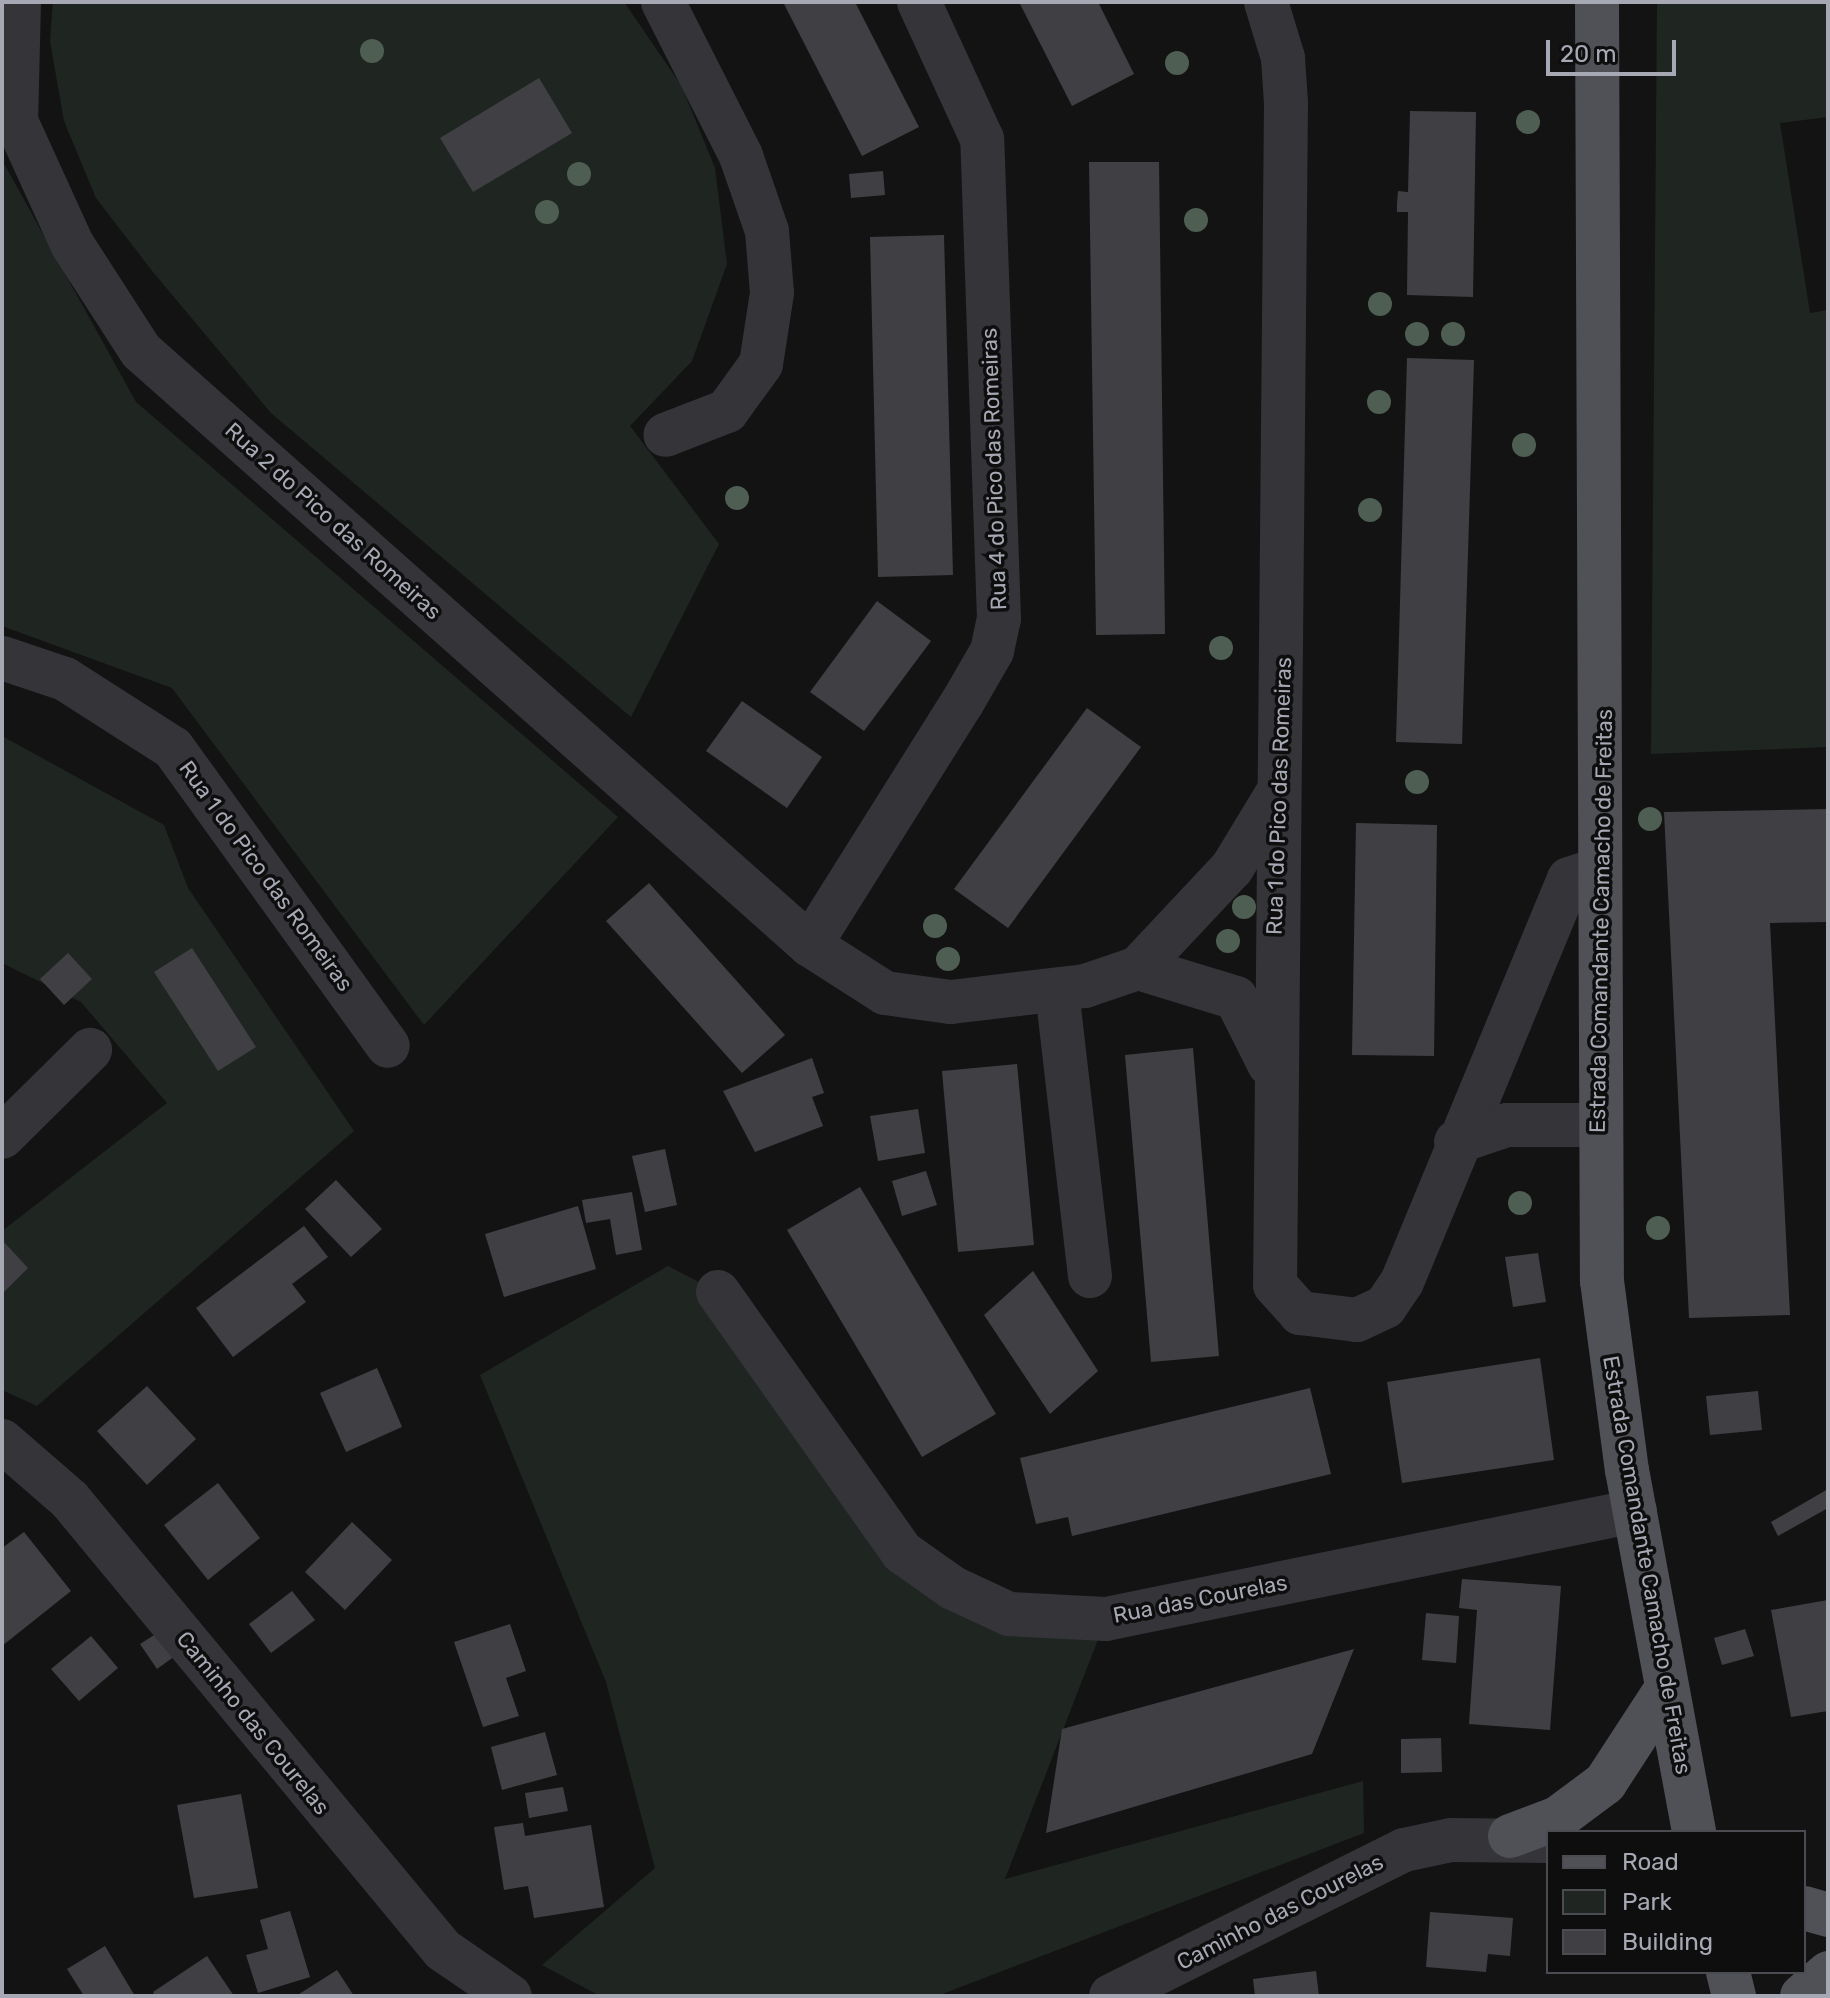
<!DOCTYPE html>
<html>
<head>
<meta charset="utf-8">
<style>
	body { margin:0 }
	#map { position:relative; width:1830px; height:1998px; overflow:hidden; background:#131314; font-family:Rubik,sans-serif }
	div>[style] { position:absolute }
	.green>* { inset:0; background:#1f2621 }
	.building>* { inset:0; background:#404044 }
	.minor>* { height:44px; margin:-22px; padding:0 22px; transform-origin:22px; border-radius:22px; background:#343439 }
	.major>* { height:44px; margin:-22px; padding:0 22px; transform-origin:22px; border-radius:22px; background:#505157 }
	.trees>* { width:24px; height:24px; margin:-12px; border-radius:50%; background:#4e5e52 }
	span { translate:-50% -50%; white-space:nowrap; text-align:center; line-height:1.15; -webkit-text-stroke:7px #0e0e0f; paint-order:stroke }
	.street-label { font-size:22px; color:#a6a8b3 }
	.frame { position:absolute; inset:0; border:4px solid #a6a8b3; pointer-events:none }
	.legend { position:absolute; left:1546px; top:1830px; width:260px; height:144px; box-sizing:border-box; background:#0e0e0f; border:2px solid #4b4c51; margin:0; padding:10px 14px; list-style:none; font-size:24px; color:#a6a8b3 }
	.legend li { display:flex; align-items:center; gap:16px; height:40px }
	.legend b { width:40px; border:2px solid #4b4c51 }
	.scale { position:absolute; left:1546px; top:40px; width:130px; height:36px; box-sizing:border-box; border:4px solid #a6a8b3; border-top:0; padding-left:10px; font-size:24px; line-height:28px; white-space:nowrap; color:#a6a8b3; -webkit-text-stroke:6px #0e0e0f; paint-order:stroke }
</style>
</head>
<body>
<div id="map">
	<div class="green">
		<i style="clip-path:polygon(53px 2px,624px 2px,681px 85px,715px 168px,727px 264px,692px 361px,630px 426px,719px 544px,631px 717px,271px 413px,153px 272px,96px 198px,64px 121px,50px 41px)"></i>
		<i style="clip-path:polygon(1657px 2px,1828px 2px,1828px 117px,1780px 123px,1810px 313px,1828px 310px,1828px 747px,1651px 754px)"></i>
		<i style="clip-path:polygon(2px 160px,136px 402px,618px 817px,424px 1025px,172px 688px,2px 626px)"></i>
		<i style="clip-path:polygon(2px 736px,164px 825px,188px 888px,354px 1131px,37px 1406px,2px 1390px,2px 1231px,167px 1103px,81px 1002px,2px 963px)"></i>
		<i style="clip-path:polygon(668px 1266px,718px 1292px,953px 1588px,1106px 1619px,1005px 1879px,1363px 1781px,1364px 1833px,937px 1996px,600px 1996px,542px 1965px,655px 1868px,606px 1682px,480px 1375px)"></i>
	</div>
	<div class="building">
		<i style="clip-path:polygon(783px 2px,855px 2px,919px 127px,862px 156px)"></i>
		<i style="clip-path:polygon(1019px 2px,1098px 2px,1134px 74px,1072px 106px)"></i>
		<i style="clip-path:polygon(539px 78px,572px 133px,473px 192px,440px 138px)"></i>
		<i style="clip-path:polygon(1410px 111px,1476px 112px,1473px 297px,1407px 295px,1408px 212px,1397px 212px,1397px 203px,1398px 191px,1408px 192px)"></i>
		<i style="clip-path:polygon(1089px 162px,1159px 162px,1165px 634px,1096px 635px)"></i>
		<i style="clip-path:polygon(883px 171px,885px 195px,851px 198px,849px 174px)"></i>
		<i style="clip-path:polygon(944px 235px,953px 575px,878px 577px,870px 237px)"></i>
		<i style="clip-path:polygon(1407px 358px,1474px 360px,1462px 744px,1396px 742px)"></i>
		<i style="clip-path:polygon(877px 601px,931px 641px,864px 731px,810px 692px)"></i>
		<i style="clip-path:polygon(742px 701px,822px 757px,787px 808px,706px 751px)"></i>
		<i style="clip-path:polygon(1087px 708px,1141px 747px,1008px 928px,954px 889px)"></i>
		<i style="clip-path:polygon(1828px 809px,1828px 922px,1770px 923px,1790px 1315px,1689px 1318px,1664px 812px)"></i>
		<i style="clip-path:polygon(1356px 823px,1437px 825px,1434px 1056px,1352px 1055px)"></i>
		<i style="clip-path:polygon(649px 883px,785px 1035px,742px 1073px,606px 921px)"></i>
		<i style="clip-path:polygon(192px 948px,256px 1047px,218px 1071px,154px 972px)"></i>
		<i style="clip-path:polygon(68px 953px,92px 979px,64px 1005px,40px 979px)"></i>
		<i style="clip-path:polygon(1193px 1048px,1219px 1356px,1151px 1362px,1125px 1055px)"></i>
		<i style="clip-path:polygon(812px 1058px,824px 1093px,812px 1097px,823px 1126px,755px 1152px,723px 1091px)"></i>
		<i style="clip-path:polygon(1017px 1064px,1034px 1245px,958px 1252px,942px 1071px)"></i>
		<i style="clip-path:polygon(918px 1109px,925px 1153px,878px 1161px,870px 1116px)"></i>
		<i style="clip-path:polygon(665px 1149px,677px 1205px,645px 1212px,632px 1156px)"></i>
		<i style="clip-path:polygon(926px 1171px,937px 1205px,902px 1216px,892px 1181px)"></i>
		<i style="clip-path:polygon(336px 1180px,382px 1229px,351px 1257px,305px 1209px)"></i>
		<i style="clip-path:polygon(860px 1187px,996px 1414px,922px 1457px,787px 1230px)"></i>
		<i style="clip-path:polygon(632px 1192px,642px 1250px,616px 1255px,610px 1219px,586px 1223px,582px 1200px)"></i>
		<i style="clip-path:polygon(578px 1206px,596px 1269px,504px 1297px,485px 1234px)"></i>
		<i style="clip-path:polygon(304px 1226px,328px 1257px,292px 1284px,306px 1302px,233px 1357px,196px 1308px)"></i>
		<i style="clip-path:polygon(2px 1240px,28px 1268px,2px 1294px)"></i>
		<i style="clip-path:polygon(1538px 1253px,1546px 1302px,1513px 1307px,1505px 1257px)"></i>
		<i style="clip-path:polygon(1033px 1271px,1098px 1371px,1050px 1414px,984px 1315px)"></i>
		<i style="clip-path:polygon(1540px 1358px,1554px 1460px,1402px 1483px,1387px 1382px)"></i>
		<i style="clip-path:polygon(377px 1368px,402px 1427px,346px 1452px,320px 1393px)"></i>
		<i style="clip-path:polygon(147px 1386px,196px 1439px,147px 1485px,97px 1431px)"></i>
		<i style="clip-path:polygon(1310px 1388px,1331px 1474px,1072px 1536px,1068px 1517px,1036px 1524px,1020px 1458px)"></i>
		<i style="clip-path:polygon(1758px 1391px,1762px 1430px,1710px 1435px,1706px 1396px)"></i>
		<i style="clip-path:polygon(218px 1483px,260px 1538px,208px 1580px,164px 1525px)"></i>
		<i style="clip-path:polygon(1828px 1489px,1828px 1508px,1778px 1536px,1771px 1522px)"></i>
		<i style="clip-path:polygon(352px 1522px,392px 1560px,345px 1610px,305px 1572px)"></i>
		<i style="clip-path:polygon(24px 1532px,71px 1591px,2px 1646px,2px 1548px)"></i>
		<i style="clip-path:polygon(1462px 1579px,1561px 1586px,1550px 1730px,1469px 1724px,1477px 1610px,1459px 1608px)"></i>
		<i style="clip-path:polygon(292px 1591px,315px 1620px,271px 1653px,249px 1624px)"></i>
		<i style="clip-path:polygon(1828px 1600px,1828px 1711px,1791px 1717px,1771px 1610px)"></i>
		<i style="clip-path:polygon(1426px 1613px,1459px 1616px,1456px 1663px,1422px 1660px)"></i>
		<i style="clip-path:polygon(510px 1624px,526px 1671px,506px 1678px,519px 1716px,483px 1727px,454px 1642px)"></i>
		<i style="clip-path:polygon(1745px 1629px,1754px 1656px,1722px 1665px,1714px 1638px)"></i>
		<i style="clip-path:polygon(159px 1632px,175px 1656px,157px 1669px,140px 1644px)"></i>
		<i style="clip-path:polygon(91px 1636px,118px 1668px,79px 1701px,51px 1669px)"></i>
		<i style="clip-path:polygon(1354px 1649px,1312px 1754px,1046px 1833px,1062px 1729px)"></i>
		<i style="clip-path:polygon(545px 1732px,557px 1775px,502px 1790px,491px 1747px)"></i>
		<i style="clip-path:polygon(1441px 1738px,1442px 1772px,1401px 1773px,1401px 1739px)"></i>
		<i style="clip-path:polygon(563px 1787px,568px 1811px,529px 1818px,525px 1793px)"></i>
		<i style="clip-path:polygon(241px 1794px,258px 1888px,194px 1898px,177px 1805px)"></i>
		<i style="clip-path:polygon(523px 1823px,525px 1836px,591px 1825px,604px 1907px,534px 1918px,528px 1886px,504px 1890px,494px 1827px)"></i>
		<i style="clip-path:polygon(290px 1911px,310px 1977px,258px 1993px,246px 1955px,268px 1949px,260px 1920px)"></i>
		<i style="clip-path:polygon(1430px 1912px,1513px 1918px,1510px 1956px,1488px 1954px,1486px 1972px,1426px 1967px)"></i>
		<i style="clip-path:polygon(105px 1946px,135px 1996px,84px 1996px,67px 1969px)"></i>
		<i style="clip-path:polygon(207px 1956px,234px 1996px,155px 1996px,153px 1992px)"></i>
		<i style="clip-path:polygon(337px 1970px,354px 1996px,296px 1996px)"></i>
		<i style="clip-path:polygon(1316px 1971px,1319px 1996px,1255px 1996px,1253px 1979px)"></i>
	</div>
	<div class="minor">
		<i style="left:19px;top:2px;width:119px;rotate:91.4deg"></i>
		<i style="left:16px;top:121px;width:135px;rotate:65.5deg"></i>
		<i style="left:72px;top:244px;width:127px;rotate:57.2deg"></i>
		<i style="left:141px;top:351px;width:895px;rotate:41.6deg"></i>
		<i style="left:810px;top:945px;width:89px;rotate:32.6deg"></i>
		<i style="left:885px;top:993px;width:67px;rotate:7.8deg"></i>
		<i style="left:951px;top:1002px;width:135px;rotate:-6.8deg"></i>
		<i style="left:1085px;top:986px;width:56px;rotate:-18.8deg"></i>
		<i style="left:1138px;top:968px;width:137px;rotate:-46.8deg"></i>
		<i style="left:1232px;top:868px;width:89px;rotate:-58.8deg"></i>
		<i style="left:663px;top:2px;width:173px;rotate:63.1deg"></i>
		<i style="left:741px;top:156px;width:79px;rotate:70.9deg"></i>
		<i style="left:767px;top:231px;width:62px;rotate:85.4deg"></i>
		<i style="left:772px;top:293px;width:72px;rotate:98.8deg"></i>
		<i style="left:761px;top:364px;width:58px;rotate:125.9deg"></i>
		<i style="left:727px;top:411px;width:66px;rotate:158.8deg"></i>
		<i style="left:1266px;top:2px;width:59px;rotate:73.1deg"></i>
		<i style="left:1283px;top:58px;width:45px;rotate:86.2deg"></i>
		<i style="left:1286px;top:103px;width:1182px;rotate:90.53deg"></i>
		<i style="left:1275px;top:1285px;width:38px;rotate:48deg"></i>
		<i style="left:1300px;top:1313px;width:57px;rotate:7deg"></i>
		<i style="left:1357px;top:1320px;width:31px;rotate:-25deg"></i>
		<i style="left:1385px;top:1307px;width:30px;rotate:-56deg"></i>
		<i style="left:1402px;top:1282px;width:436px;rotate:-67.5deg"></i>
		<i style="left:1569px;top:879px;width:32px;rotate:-18deg"></i>
		<i style="left:2px;top:658px;width:66px;rotate:18.4deg"></i>
		<i style="left:65px;top:679px;width:128px;rotate:32.6deg"></i>
		<i style="left:173px;top:748px;width:367px;rotate:54.2deg"></i>
		<i style="left:810px;top:945px;width:286px;rotate:-57.9deg"></i>
		<i style="left:962px;top:703px;width:60px;rotate:-60deg"></i>
		<i style="left:992px;top:651px;width:33px;rotate:-78deg"></i>
		<i style="left:999px;top:619px;width:480px;rotate:-92deg"></i>
		<i style="left:982px;top:139px;width:151px;rotate:-114.7deg"></i>
		<i style="left:1138px;top:968px;width:102px;rotate:17deg"></i>
		<i style="left:1236px;top:998px;width:74px;rotate:63.4deg"></i>
		<i style="left:1057px;top:991px;width:287px;rotate:83.4deg"></i>
		<i style="left:2px;top:1137px;width:124px;rotate:-44.7deg"></i>
		<i style="left:1456px;top:1142px;width:54px;rotate:-18.4deg"></i>
		<i style="left:1507px;top:1125px;width:91px"></i>
		<i style="left:718px;top:1292px;width:319px;rotate:54.7deg"></i>
		<i style="left:902px;top:1552px;width:62px;rotate:35.2deg"></i>
		<i style="left:953px;top:1588px;width:62px;rotate:24.9deg"></i>
		<i style="left:1009px;top:1614px;width:97px;rotate:3deg"></i>
		<i style="left:1106px;top:1619px;width:540px;rotate:-11.54deg"></i>
		<i style="left:2px;top:1441px;width:90px;rotate:40.9deg"></i>
		<i style="left:70px;top:1500px;width:584px;rotate:50.35deg"></i>
		<i style="left:443px;top:1950px;width:81px;rotate:34.5deg"></i>
		<i style="left:1111px;top:1996px;width:327px;rotate:-26.5deg"></i>
		<i style="left:1404px;top:1850px;width:48px;rotate:-12deg"></i>
		<i style="left:1451px;top:1840px;width:97px;rotate:0.6deg"></i>
	</div>
	<div class="major">
		<i style="left:1597px;top:2px;width:1279px;rotate:89.78deg"></i>
		<i style="left:1602px;top:1281px;width:191px;rotate:82.5deg"></i>
		<i style="left:1627px;top:1470px;width:368px;rotate:79.5deg"></i>
		<i style="left:1510px;top:1836px;width:51px;rotate:-20.6deg"></i>
		<i style="left:1558px;top:1818px;width:59px;rotate:-36.7deg"></i>
		<i style="left:1605px;top:1783px;width:113px;rotate:-56.9deg"></i>
		<i style="left:1804px;top:1908px;width:25px;rotate:16deg"></i>
		<i style="left:1728px;top:1972px;width:25px;rotate:76deg"></i>
		<i style="left:1802px;top:1996px;width:35px;rotate:-41deg"></i>
	</div>
	<div class="trees">
		<i style="left:372px;top:51px"></i>
		<i style="left:1177px;top:63px"></i>
		<i style="left:1528px;top:122px"></i>
		<i style="left:579px;top:174px"></i>
		<i style="left:547px;top:212px"></i>
		<i style="left:1196px;top:220px"></i>
		<i style="left:1380px;top:304px"></i>
		<i style="left:1417px;top:334px"></i>
		<i style="left:1453px;top:334px"></i>
		<i style="left:1379px;top:402px"></i>
		<i style="left:1524px;top:445px"></i>
		<i style="left:737px;top:498px"></i>
		<i style="left:1370px;top:510px"></i>
		<i style="left:1221px;top:648px"></i>
		<i style="left:1417px;top:782px"></i>
		<i style="left:1650px;top:819px"></i>
		<i style="left:1244px;top:907px"></i>
		<i style="left:935px;top:926px"></i>
		<i style="left:1228px;top:941px"></i>
		<i style="left:948px;top:959px"></i>
		<i style="left:1520px;top:1203px"></i>
		<i style="left:1658px;top:1228px"></i>
	</div>
	<div class="street-label">
		<span style="left:994px;top:469px;rotate:-92deg">Rua 4 do Pico das Romeiras</span>
		<span style="left:333px;top:521px;rotate:42deg">Rua 2 do Pico das Romeiras</span>
		<span style="left:1279px;top:796px;rotate:-88deg">Rua 1 do Pico das Romeiras</span>
		<span style="left:266px;top:876px;rotate:54deg">Rua 1 do Pico das Romeiras</span>
		<span style="left:1601px;top:921px;rotate:-89deg">Estrada Comandante Camacho de Freitas</span>
		<span style="left:1647px;top:1565px;rotate:80deg">Estrada Comandante Camacho de Freitas</span>
		<span style="left:1200px;top:1599px;rotate:-11deg">Rua das Courelas</span>
		<span style="left:253px;top:1723px;rotate:51deg">Caminho das Courelas</span>
		<span style="left:1280px;top:1912px;rotate:-27deg">Caminho das Courelas</span>
	</div>
	<div class="frame"></div>
	<ul class="legend">
	<li><b style="height:10px;background:#505157"></b>Road</li>
	<li><b style="height:22px;background:#1f2621"></b>Park</li>
	<li><b style="height:22px;background:#404044"></b>Building</li>
	</ul>
	<div class="scale">20 m</div>
</div>
</body>
</html>
